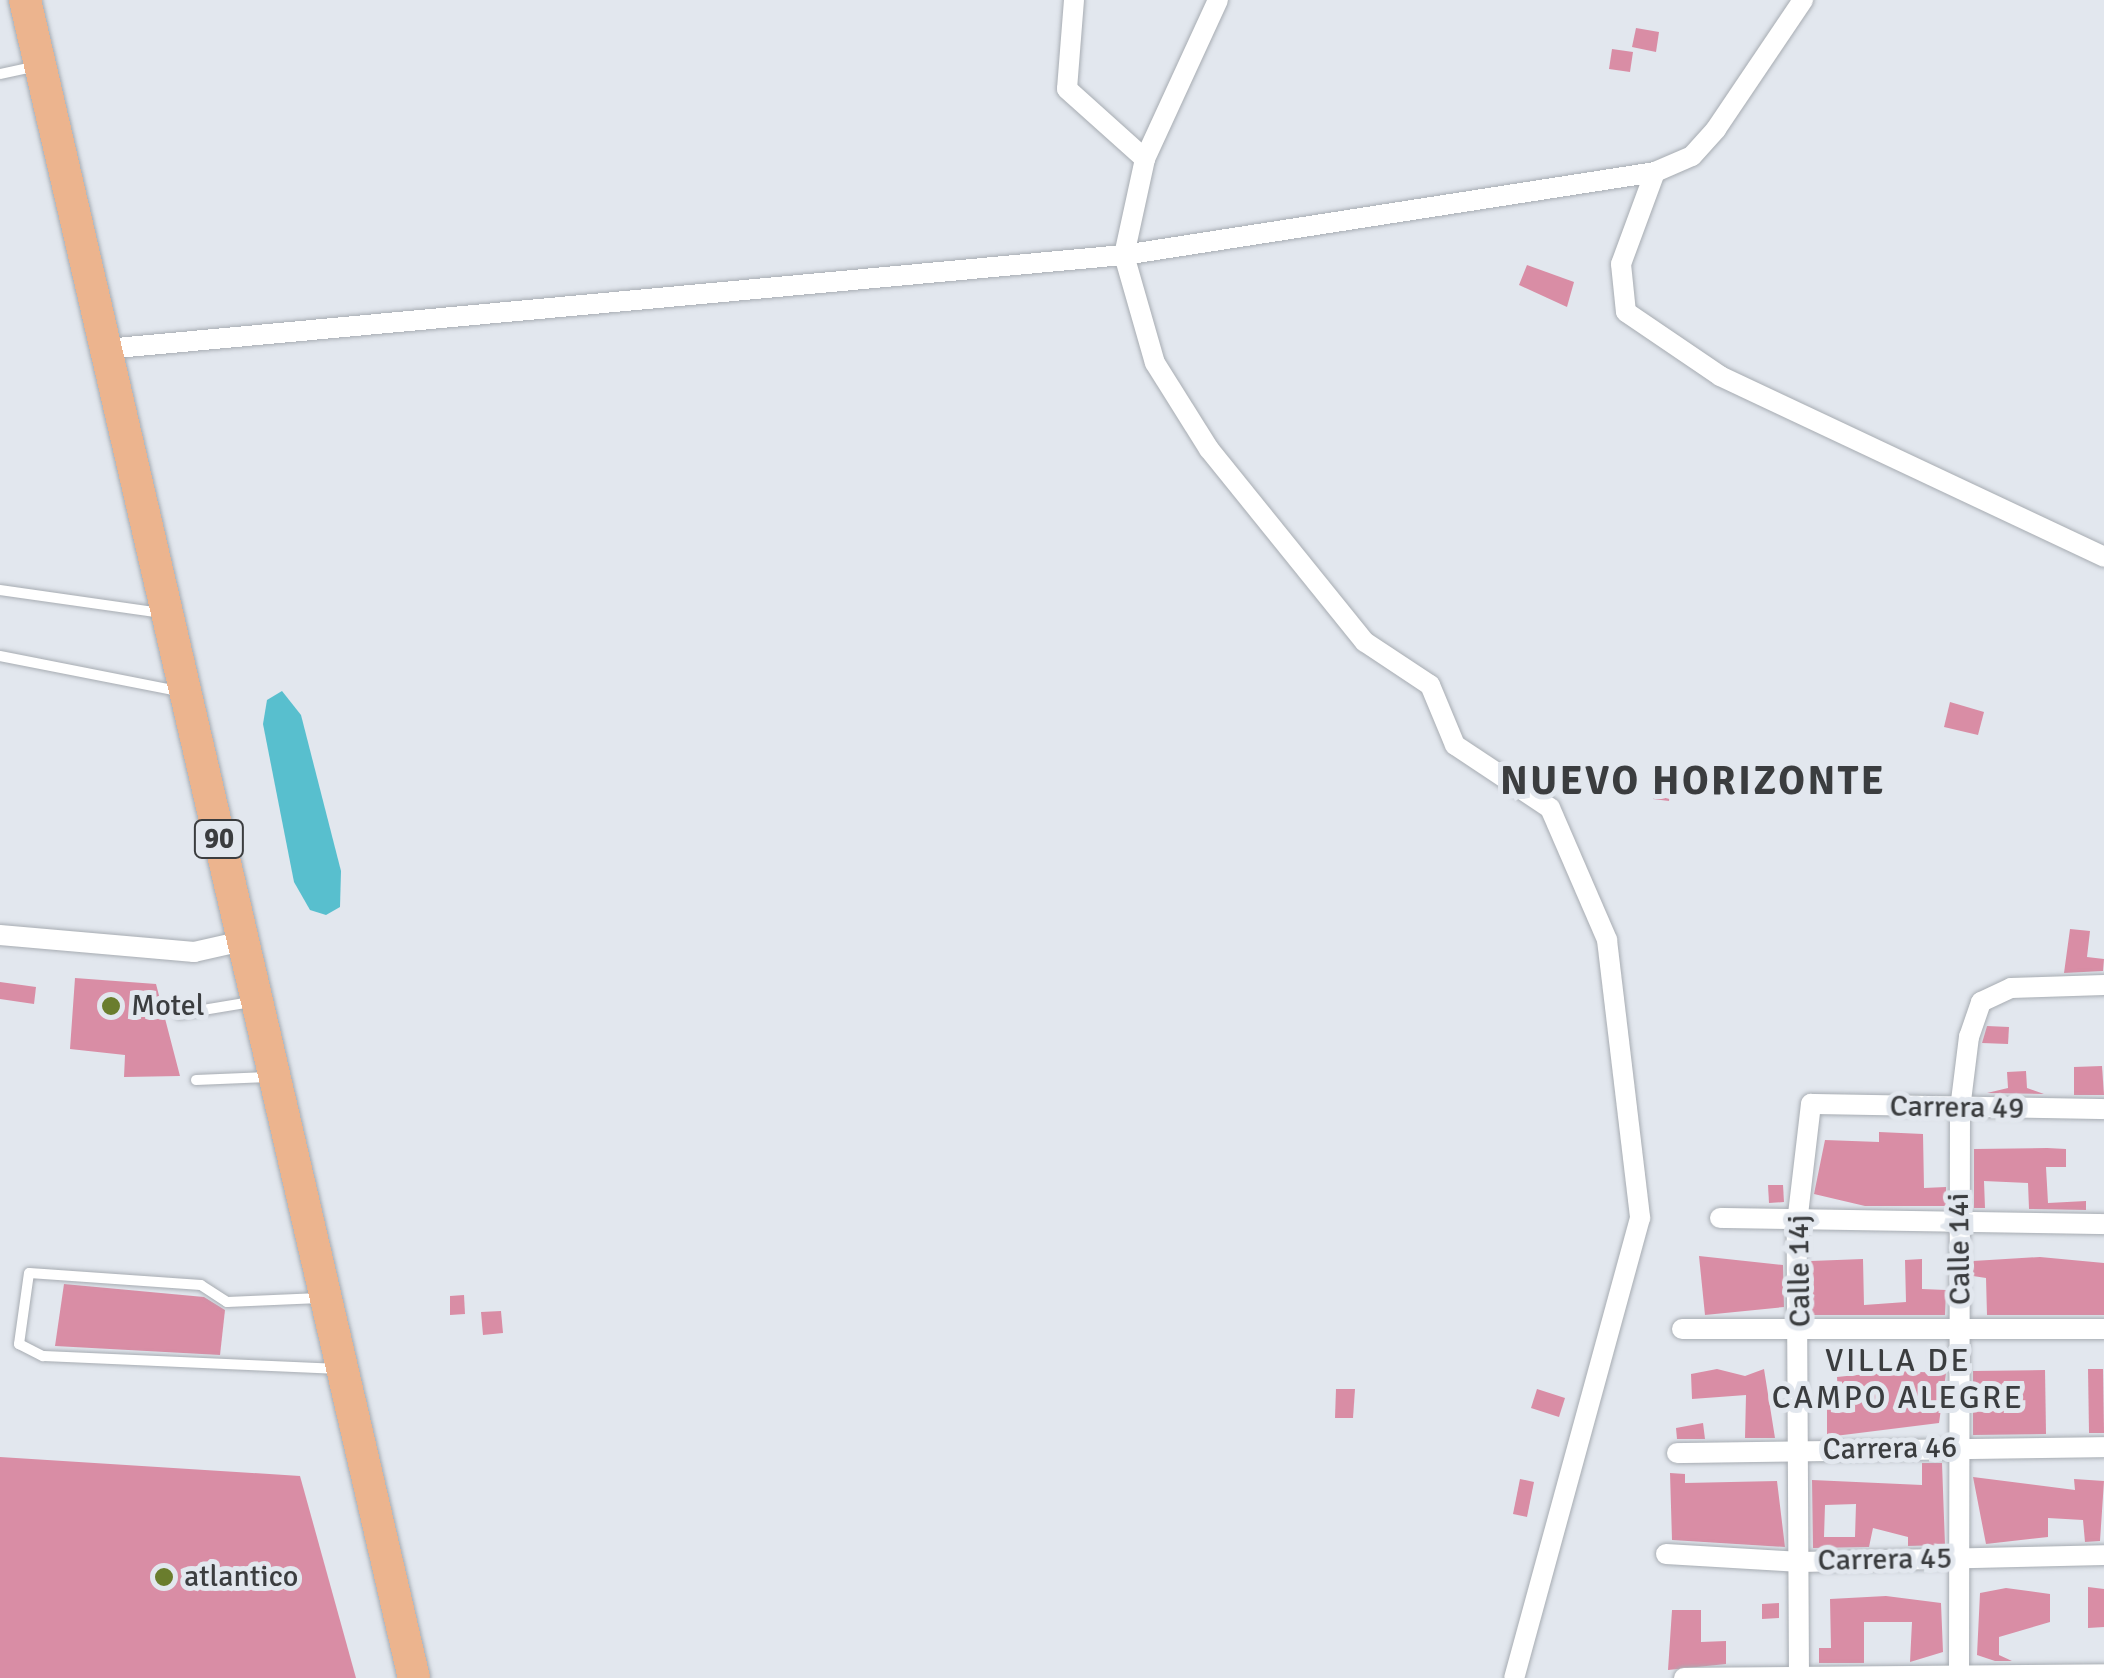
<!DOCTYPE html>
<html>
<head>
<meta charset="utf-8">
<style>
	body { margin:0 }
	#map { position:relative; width:2104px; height:1678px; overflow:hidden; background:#e2e7ee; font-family:Signika,sans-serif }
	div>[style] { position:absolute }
	.water>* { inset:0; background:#58bfce }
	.building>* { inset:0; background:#d98da5 }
	.roads { filter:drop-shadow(0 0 2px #a7acb2) drop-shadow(0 0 2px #a7acb2) }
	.service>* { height:10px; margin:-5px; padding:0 5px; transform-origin:5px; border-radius:5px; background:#fff }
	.minor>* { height:20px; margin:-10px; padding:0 10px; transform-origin:10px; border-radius:10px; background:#fff }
	.trunk>* { height:32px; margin:-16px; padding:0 16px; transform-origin:16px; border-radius:16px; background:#ecb48e }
	.dots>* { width:28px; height:28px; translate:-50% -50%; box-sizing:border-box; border:5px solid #e2e7ee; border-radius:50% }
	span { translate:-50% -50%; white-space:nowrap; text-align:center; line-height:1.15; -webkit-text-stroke:10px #e2e7ee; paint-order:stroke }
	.shield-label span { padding:2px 8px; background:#e2e7ee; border:2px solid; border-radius:8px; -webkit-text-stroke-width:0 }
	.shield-label { font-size:28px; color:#3b3d3f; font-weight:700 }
	.poi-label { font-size:30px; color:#3b3d3f }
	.left { translate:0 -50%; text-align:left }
	.street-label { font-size:30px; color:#3b3d3f }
	.neighbourhood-label { font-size:32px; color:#3b3d3f; letter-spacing:2.5px }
	.district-label { font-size:40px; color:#3b3d3f; font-weight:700; letter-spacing:2.5px }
</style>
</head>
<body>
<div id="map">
	<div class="water">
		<i style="clip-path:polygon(282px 691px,301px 715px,341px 871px,340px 907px,326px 915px,310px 910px,294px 882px,263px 724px,267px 700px)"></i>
	</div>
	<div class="building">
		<i style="clip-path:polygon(1636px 28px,1659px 32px,1656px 52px,1632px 47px)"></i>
		<i style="clip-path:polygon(1612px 49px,1633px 52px,1630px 72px,1609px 69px)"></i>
		<i style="clip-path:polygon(1527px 265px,1574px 282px,1567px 307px,1519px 285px)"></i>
		<i style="clip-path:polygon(1950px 702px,1984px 712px,1978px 735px,1944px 727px)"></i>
		<i style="clip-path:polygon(1655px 779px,1671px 781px,1669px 801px,1653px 799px)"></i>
		<i style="clip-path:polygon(2070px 929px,2090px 931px,2087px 957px,2104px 959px,2103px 971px,2064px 973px)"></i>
		<i style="clip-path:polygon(75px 978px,156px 984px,180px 1076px,124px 1077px,125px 1055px,70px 1049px)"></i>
		<i style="clip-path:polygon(0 982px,36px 987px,34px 1004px,0 999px)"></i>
		<i style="clip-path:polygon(1987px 1026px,2009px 1027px,2008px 1044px,1982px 1043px)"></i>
		<i style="clip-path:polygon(2102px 1066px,2104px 1095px,2074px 1095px,2074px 1067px)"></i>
		<i style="clip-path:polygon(2026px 1071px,2027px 1088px,2044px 1094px,1987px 1093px,2008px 1088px,2007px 1072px)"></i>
		<i style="clip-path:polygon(1879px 1132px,1923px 1134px,1924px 1188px,1946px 1187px,1946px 1206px,1865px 1206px,1814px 1194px,1825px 1140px,1879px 1142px)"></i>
		<i style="clip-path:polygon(2047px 1148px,2066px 1149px,2066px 1167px,2046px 1167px,2048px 1203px,2086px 1201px,2086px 1210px,2029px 1209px,2028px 1183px,1984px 1181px,1985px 1208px,1974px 1208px,1974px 1149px)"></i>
		<i style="clip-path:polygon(1768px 1185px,1783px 1185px,1784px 1202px,1769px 1203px)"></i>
		<i style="clip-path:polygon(1699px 1256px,1783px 1265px,1784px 1307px,1705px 1315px)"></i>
		<i style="clip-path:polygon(2040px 1257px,2104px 1263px,2104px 1315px,1987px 1315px,1986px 1278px,1973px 1276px,1973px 1261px)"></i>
		<i style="clip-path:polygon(1863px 1259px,1864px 1305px,1906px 1302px,1905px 1260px,1922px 1259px,1922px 1289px,1946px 1290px,1945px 1315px,1811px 1315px,1811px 1261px)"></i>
		<i style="clip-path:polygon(64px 1284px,204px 1297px,225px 1310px,220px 1355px,55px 1346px)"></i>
		<i style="clip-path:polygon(464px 1295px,465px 1314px,450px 1315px,450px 1296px)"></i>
		<i style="clip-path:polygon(501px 1311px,503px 1333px,483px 1335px,481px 1312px)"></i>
		<i style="clip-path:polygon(1717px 1369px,1745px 1376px,1764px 1369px,1775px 1438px,1745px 1438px,1746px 1395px,1692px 1399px,1691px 1374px)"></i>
		<i style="clip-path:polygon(2088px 1369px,2103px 1369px,2104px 1433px,2089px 1433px)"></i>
		<i style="clip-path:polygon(2045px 1370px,2046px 1434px,1973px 1435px,1973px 1371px)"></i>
		<i style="clip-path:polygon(1894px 1371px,1946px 1373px,1939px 1423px,1827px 1437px,1827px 1409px,1813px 1411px,1812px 1396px,1838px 1394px,1837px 1377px)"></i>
		<i style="clip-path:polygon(1336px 1389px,1355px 1389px,1353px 1418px,1335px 1418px)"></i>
		<i style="clip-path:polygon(1537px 1389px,1565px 1398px,1559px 1417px,1531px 1408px)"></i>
		<i style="clip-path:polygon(1703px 1423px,1705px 1439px,1677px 1439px,1676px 1428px)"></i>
		<i style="clip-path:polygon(0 1457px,300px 1476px,356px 1678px,0 1678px)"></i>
		<i style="clip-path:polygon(evenodd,1922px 1463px,1942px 1463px,1945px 1545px,1908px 1546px,1908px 1537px,1873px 1528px,1869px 1547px,1813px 1548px,1812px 1480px,1922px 1485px,1922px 1463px,1856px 1504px,1855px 1537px,1824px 1537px,1825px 1505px,1856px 1504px)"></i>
		<i style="clip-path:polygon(1670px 1473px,1685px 1474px,1685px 1483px,1777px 1481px,1785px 1547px,1672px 1540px)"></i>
		<i style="clip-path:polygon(1973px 1477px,2075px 1490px,2074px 1479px,2104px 1481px,2100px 1541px,2085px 1542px,2083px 1520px,2048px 1518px,2048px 1537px,1986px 1544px)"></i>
		<i style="clip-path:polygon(1520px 1479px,1534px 1482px,1527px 1517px,1513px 1514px)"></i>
		<i style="clip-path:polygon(2088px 1587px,2104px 1589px,2104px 1627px,2088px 1628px)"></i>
		<i style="clip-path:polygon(2006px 1588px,2050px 1594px,2050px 1622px,1999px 1637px,1999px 1655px,2012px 1661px,1995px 1661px,1977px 1655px,1980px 1593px)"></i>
		<i style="clip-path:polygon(1886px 1596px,1941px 1603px,1943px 1652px,1910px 1662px,1912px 1622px,1864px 1622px,1864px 1663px,1819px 1663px,1819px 1648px,1831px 1648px,1830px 1599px)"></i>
		<i style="clip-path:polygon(1779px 1603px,1779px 1618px,1762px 1619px,1762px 1604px)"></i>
		<i style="clip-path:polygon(1672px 1610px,1701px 1610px,1701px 1642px,1726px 1641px,1726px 1664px,1668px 1670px)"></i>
	</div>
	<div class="roads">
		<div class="service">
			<i style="left:0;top:74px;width:35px;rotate:-12deg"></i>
			<i style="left:0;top:590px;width:164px;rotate:8.1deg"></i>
			<i style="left:0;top:656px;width:182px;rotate:11.1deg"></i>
			<i style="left:179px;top:1014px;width:73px;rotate:-9.5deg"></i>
			<i style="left:196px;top:1080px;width:72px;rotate:-2.4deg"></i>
			<i style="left:320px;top:1298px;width:93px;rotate:177.5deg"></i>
			<i style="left:227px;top:1302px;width:31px;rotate:-147deg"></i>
			<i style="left:201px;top:1285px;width:172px;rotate:-176deg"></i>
			<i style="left:29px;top:1273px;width:72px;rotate:98deg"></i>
			<i style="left:19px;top:1344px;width:27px;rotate:27deg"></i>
			<i style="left:43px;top:1356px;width:292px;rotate:2.5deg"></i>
		</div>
		<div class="minor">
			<i style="left:1074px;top:0;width:89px;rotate:94.5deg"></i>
			<i style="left:1067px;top:89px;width:105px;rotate:41.9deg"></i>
			<i style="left:1218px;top:0;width:175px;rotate:114.7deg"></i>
			<i style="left:1145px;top:159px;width:98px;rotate:102.3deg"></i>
			<i style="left:1124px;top:255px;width:112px;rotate:74deg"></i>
			<i style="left:1155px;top:363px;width:102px;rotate:57.9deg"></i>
			<i style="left:1209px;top:449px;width:248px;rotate:51.1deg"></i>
			<i style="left:1365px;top:642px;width:78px;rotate:33.5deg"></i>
			<i style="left:1430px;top:685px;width:65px;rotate:67.4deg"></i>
			<i style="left:1455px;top:745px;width:114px;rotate:33.6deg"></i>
			<i style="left:1550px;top:808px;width:144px;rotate:66.6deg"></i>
			<i style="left:1607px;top:940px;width:280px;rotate:83.2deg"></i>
			<i style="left:1640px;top:1218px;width:477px;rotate:105.3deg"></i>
			<i style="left:1655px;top:172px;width:98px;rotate:110.3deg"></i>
			<i style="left:1621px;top:264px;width:48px;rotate:84.1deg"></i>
			<i style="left:1626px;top:312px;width:114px;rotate:34.2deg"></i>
			<i style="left:1720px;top:376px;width:425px;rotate:25.2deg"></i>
			<i style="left:106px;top:349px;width:1022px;rotate:-5.28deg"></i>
			<i style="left:1124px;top:255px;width:537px;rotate:-8.88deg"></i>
			<i style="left:1655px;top:172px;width:40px;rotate:-23.4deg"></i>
			<i style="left:1692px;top:156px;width:36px;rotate:-48deg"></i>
			<i style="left:1716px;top:129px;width:156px;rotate:-56deg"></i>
			<i style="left:0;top:935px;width:195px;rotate:5deg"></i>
			<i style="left:194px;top:952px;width:50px;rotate:-12.7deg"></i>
			<i style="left:1720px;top:1218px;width:384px;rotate:0.9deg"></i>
			<i style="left:1682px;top:1329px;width:422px"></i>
			<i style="left:1677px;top:1453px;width:427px;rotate:-0.8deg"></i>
			<i style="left:1666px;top:1554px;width:135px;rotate:3.4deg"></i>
			<i style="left:1801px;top:1562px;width:303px;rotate:-1.3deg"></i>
			<i style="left:1684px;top:1678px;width:420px;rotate:-0.5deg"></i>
			<i style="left:1799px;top:1678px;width:455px;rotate:-90.3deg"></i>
			<i style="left:1797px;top:1223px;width:120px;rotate:-83.3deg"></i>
			<i style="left:1811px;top:1104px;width:293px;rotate:1deg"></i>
			<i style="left:1959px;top:1678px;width:569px;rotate:-89.9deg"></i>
			<i style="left:1960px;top:1109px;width:73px;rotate:-82.9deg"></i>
			<i style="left:1969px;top:1037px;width:37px;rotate:-71deg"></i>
			<i style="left:1981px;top:1002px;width:33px;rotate:-25deg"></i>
			<i style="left:2011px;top:988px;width:93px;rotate:-1.8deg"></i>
		</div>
		<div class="trunk">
			<i style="left:25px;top:0;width:1722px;rotate:76.95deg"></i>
		</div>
	</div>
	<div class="dots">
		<i style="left:111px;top:1006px;background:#6a7d2d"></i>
		<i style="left:164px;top:1577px;background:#6a7d2d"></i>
	</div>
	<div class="shield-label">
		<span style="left:219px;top:839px">90</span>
	</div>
	<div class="poi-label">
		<span class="left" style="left:131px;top:1006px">Motel</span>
		<span class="left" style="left:184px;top:1577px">atlantico</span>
	</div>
	<div class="street-label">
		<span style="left:1957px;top:1108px;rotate:1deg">Carrera 49</span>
		<span style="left:1960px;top:1249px;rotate:-91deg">Calle 14i</span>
		<span style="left:1800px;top:1271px;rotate:-91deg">Calle 14j</span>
		<span style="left:1890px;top:1449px;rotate:-1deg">Carrera 46</span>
		<span style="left:1885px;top:1560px;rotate:-1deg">Carrera 45</span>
	</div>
	<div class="neighbourhood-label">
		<span style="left:1898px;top:1380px">VILLA DE<br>CAMPO ALEGRE</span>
	</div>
	<div class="district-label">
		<span style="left:1693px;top:781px">NUEVO HORIZONTE</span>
	</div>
</div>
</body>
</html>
